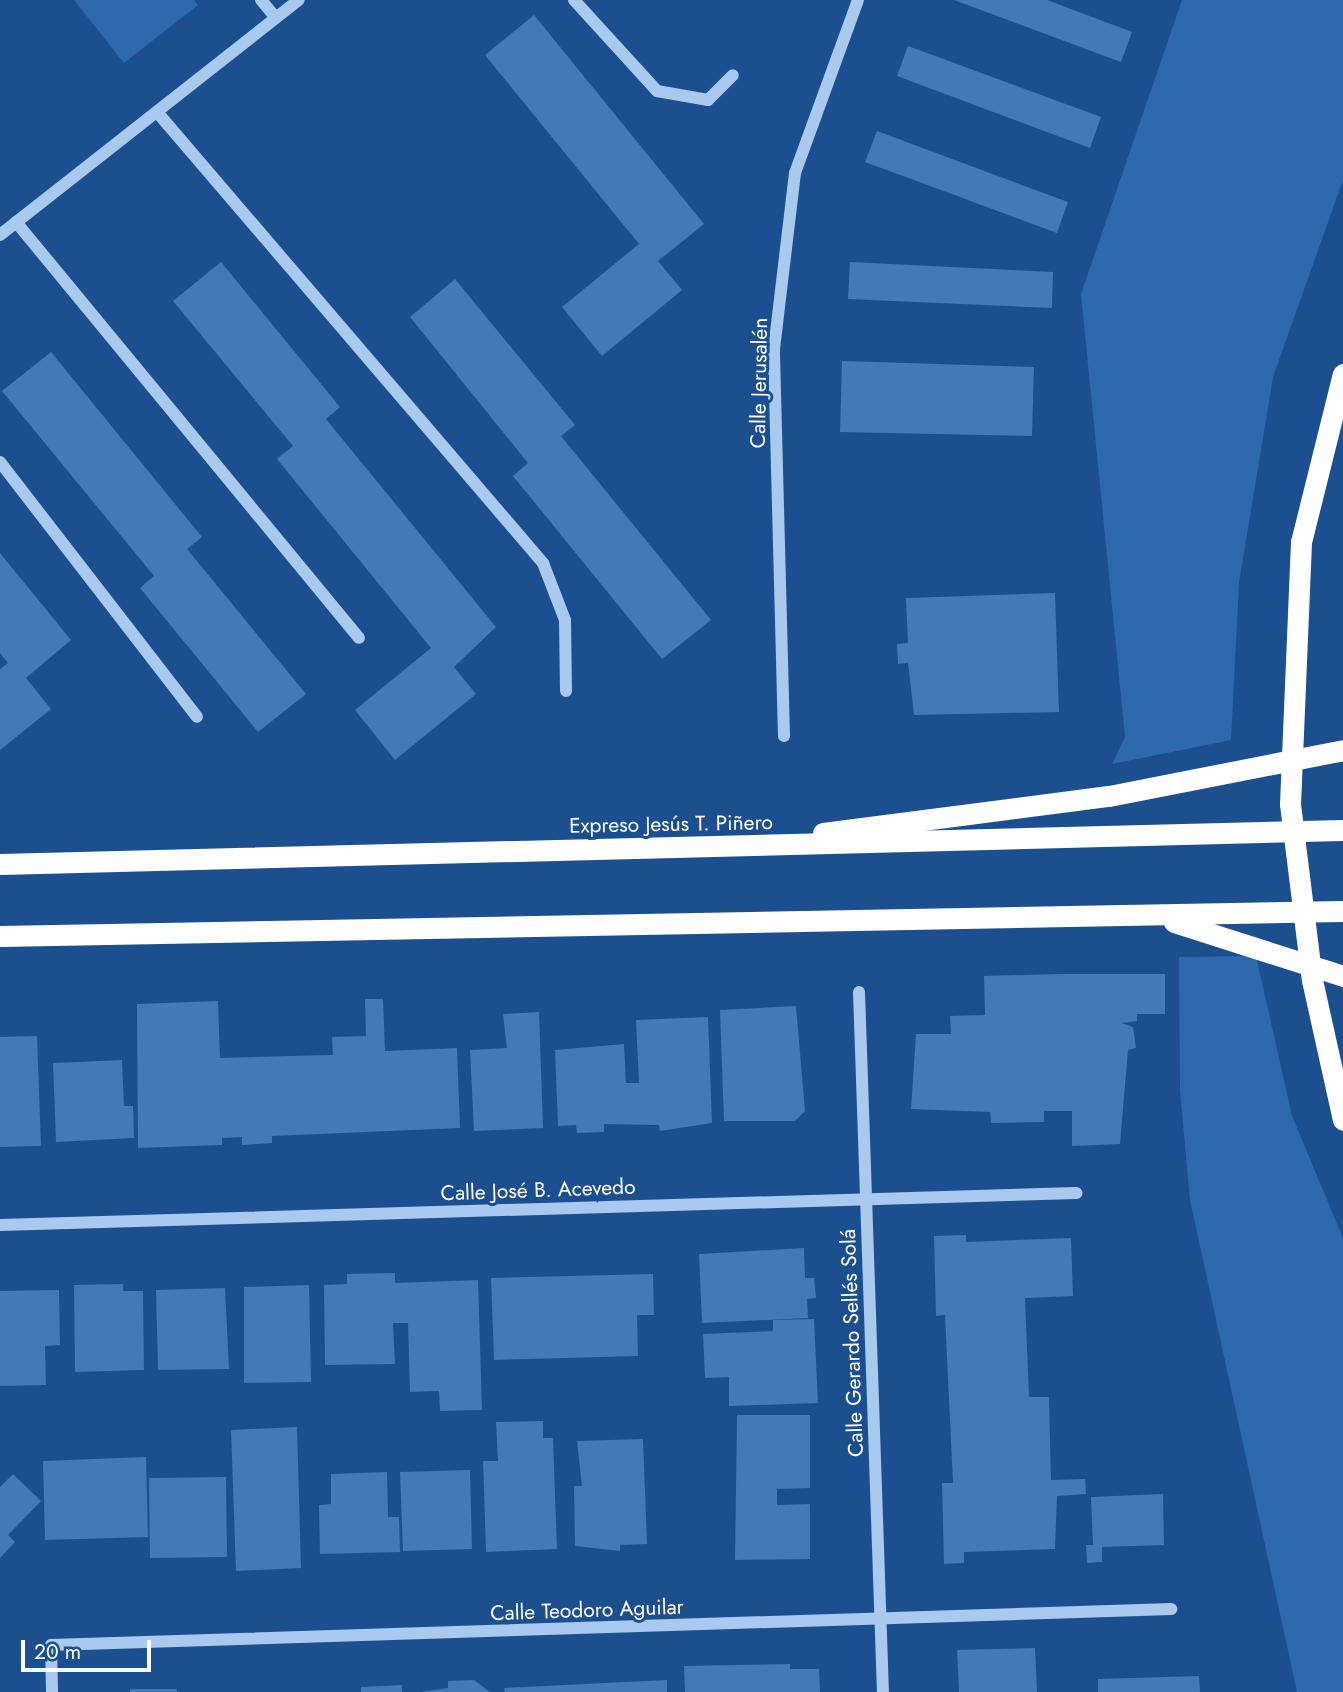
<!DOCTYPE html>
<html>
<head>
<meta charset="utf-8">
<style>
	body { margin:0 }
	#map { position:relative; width:1343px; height:1692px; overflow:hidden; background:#1b4f8f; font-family:Jost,sans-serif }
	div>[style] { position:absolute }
	.green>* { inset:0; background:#2e69ad }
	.building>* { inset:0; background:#4478b7 }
	.minor>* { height:12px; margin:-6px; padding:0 6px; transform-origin:6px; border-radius:6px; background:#a9c9ee }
	.highway>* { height:21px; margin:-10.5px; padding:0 10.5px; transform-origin:10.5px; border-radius:10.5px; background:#fff }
	.highway-bridge>* { height:21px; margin:-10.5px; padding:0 10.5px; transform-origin:10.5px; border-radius:10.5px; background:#fff }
	span { translate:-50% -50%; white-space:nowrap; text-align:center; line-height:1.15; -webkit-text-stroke:6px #1b4f8f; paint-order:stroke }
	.street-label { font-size:21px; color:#fff }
	.scale { position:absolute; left:21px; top:1640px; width:130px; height:32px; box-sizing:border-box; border:4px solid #fff; border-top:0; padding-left:9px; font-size:21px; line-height:24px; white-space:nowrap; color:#fff; -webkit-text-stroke:5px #1b4f8f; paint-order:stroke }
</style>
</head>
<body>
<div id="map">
	<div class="green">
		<i style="clip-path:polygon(74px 0,194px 0,198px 5px,124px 63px)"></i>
		<i style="clip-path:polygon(1182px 0,1343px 0,1343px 180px,1273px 377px,1239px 583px,1231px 740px,1112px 764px,1125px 737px,1081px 294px)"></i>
		<i style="clip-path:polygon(1256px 956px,1292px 1116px,1343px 1238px,1343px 1692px,1297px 1692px,1190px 1200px,1180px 1091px,1179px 957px)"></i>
	</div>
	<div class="building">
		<i style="clip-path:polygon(954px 0,1047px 0,1132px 32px,1121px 62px)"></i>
		<i style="clip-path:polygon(534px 15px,704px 224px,658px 261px,682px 290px,602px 356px,562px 307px,639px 244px,485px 55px)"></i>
		<i style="clip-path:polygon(908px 46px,1101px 117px,1090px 148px,897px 76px)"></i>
		<i style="clip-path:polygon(877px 131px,1068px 202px,1057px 233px,865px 162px)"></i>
		<i style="clip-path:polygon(221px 262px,340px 407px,326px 419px,496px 627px,454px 667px,476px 694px,395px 760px,355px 710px,431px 648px,277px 459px,293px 446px,173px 301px)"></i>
		<i style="clip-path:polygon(850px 262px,1053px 272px,1052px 308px,848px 299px)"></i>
		<i style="clip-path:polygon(455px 279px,575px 425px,561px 436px,711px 620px,662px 659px,513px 476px,528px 463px,410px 317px)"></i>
		<i style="clip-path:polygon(51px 352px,202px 537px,187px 549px,306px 694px,258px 732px,140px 588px,154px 576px,2px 391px)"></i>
		<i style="clip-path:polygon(842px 361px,1034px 367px,1032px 436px,840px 432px)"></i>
		<i style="clip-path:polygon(0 553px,71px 640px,26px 678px,51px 709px,0 750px,0 669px,8px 663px,0 653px)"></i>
		<i style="clip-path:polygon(1055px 593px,1059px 712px,914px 715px,908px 663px,898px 664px,897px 644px,908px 643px,906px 598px)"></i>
		<i style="clip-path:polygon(1060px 974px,1165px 974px,1165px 1014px,1137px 1014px,1137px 1021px,1122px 1023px,1133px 1027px,1136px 1048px,1128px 1050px,1120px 1144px,1072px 1146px,1072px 1111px,1044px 1111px,1044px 1122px,991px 1123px,990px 1112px,911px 1109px,916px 1034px,951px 1034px,950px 1016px,985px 1015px,984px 976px)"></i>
		<i style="clip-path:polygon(365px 999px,383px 999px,385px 1051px,457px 1048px,460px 1128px,272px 1136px,272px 1143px,242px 1145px,242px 1137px,222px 1138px,222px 1145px,138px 1148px,137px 1004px,218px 1001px,220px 1058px,289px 1056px,333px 1055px,332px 1037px,366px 1036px)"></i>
		<i style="clip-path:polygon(796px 1006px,805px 1111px,795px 1121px,724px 1121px,720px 1010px)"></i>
		<i style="clip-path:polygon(539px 1012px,543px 1128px,474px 1131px,470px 1050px,507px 1048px,503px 1014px)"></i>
		<i style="clip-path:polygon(708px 1017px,712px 1123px,660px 1131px,659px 1125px,604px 1124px,604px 1132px,577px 1133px,576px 1125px,558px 1126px,555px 1050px,624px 1044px,626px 1083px,639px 1083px,636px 1020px)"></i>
		<i style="clip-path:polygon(37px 1036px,41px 1146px,0 1147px,0 1037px)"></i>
		<i style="clip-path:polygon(122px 1060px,124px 1106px,133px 1106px,134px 1138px,56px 1142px,53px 1063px)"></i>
		<i style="clip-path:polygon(966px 1235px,966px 1242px,1071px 1238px,1073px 1296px,1025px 1298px,1029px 1397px,1049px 1397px,1051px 1480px,1085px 1479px,1086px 1494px,1057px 1496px,1055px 1549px,964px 1552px,964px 1563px,944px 1564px,942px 1483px,953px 1483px,945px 1315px,936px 1316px,934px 1236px)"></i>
		<i style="clip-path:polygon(804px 1248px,805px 1278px,814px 1278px,816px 1298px,807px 1299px,808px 1318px,702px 1323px,699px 1254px)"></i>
		<i style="clip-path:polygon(395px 1273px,395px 1283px,478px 1280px,482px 1410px,440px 1411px,439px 1391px,410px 1392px,408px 1323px,393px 1323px,395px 1364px,325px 1365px,324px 1285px,347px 1284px,347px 1274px)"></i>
		<i style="clip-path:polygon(653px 1274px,654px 1315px,637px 1315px,638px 1356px,494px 1360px,491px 1278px)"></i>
		<i style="clip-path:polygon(123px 1284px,123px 1291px,143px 1291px,144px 1370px,75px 1372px,74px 1285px)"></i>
		<i style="clip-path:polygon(309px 1285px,311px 1382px,244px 1383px,244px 1287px)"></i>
		<i style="clip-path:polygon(225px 1288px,229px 1369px,158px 1370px,156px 1290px)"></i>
		<i style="clip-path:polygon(59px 1290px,60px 1345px,45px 1346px,46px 1385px,0 1386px,0 1291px)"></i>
		<i style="clip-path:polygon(814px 1319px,818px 1403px,729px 1406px,729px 1377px,705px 1378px,703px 1334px,773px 1331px,773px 1320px)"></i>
		<i style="clip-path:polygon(737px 1415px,810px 1415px,810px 1488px,777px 1489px,777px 1505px,810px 1504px,810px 1559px,735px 1560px)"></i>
		<i style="clip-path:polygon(543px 1421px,543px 1438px,553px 1438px,557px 1549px,486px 1552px,483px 1461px,498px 1461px,496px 1422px)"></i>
		<i style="clip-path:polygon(297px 1427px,301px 1568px,236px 1571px,231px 1430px)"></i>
		<i style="clip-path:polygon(643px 1439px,647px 1544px,620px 1545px,620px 1551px,575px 1546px,574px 1486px,582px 1486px,577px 1441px)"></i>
		<i style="clip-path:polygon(146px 1457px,148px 1537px,45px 1540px,43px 1461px)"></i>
		<i style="clip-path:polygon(470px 1470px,472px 1549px,403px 1551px,400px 1472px)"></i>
		<i style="clip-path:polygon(387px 1472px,388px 1517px,399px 1517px,400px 1552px,320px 1554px,319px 1505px,331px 1504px,331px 1474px)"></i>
		<i style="clip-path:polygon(13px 1474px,41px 1501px,8px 1535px,15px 1542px,0 1558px,0 1487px)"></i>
		<i style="clip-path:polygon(226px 1477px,227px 1557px,150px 1558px,149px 1478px)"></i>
		<i style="clip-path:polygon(1163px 1494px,1164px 1545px,1102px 1547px,1102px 1562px,1087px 1563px,1086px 1545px,1093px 1545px,1091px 1497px)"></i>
		<i style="clip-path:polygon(1035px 1648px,1037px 1692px,959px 1692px,957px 1650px)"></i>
		<i style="clip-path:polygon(790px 1664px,790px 1669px,819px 1669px,820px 1692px,685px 1692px,684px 1666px)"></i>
		<i style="clip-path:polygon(1199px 1676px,1200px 1692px,1098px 1692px,1098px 1679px)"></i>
		<i style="clip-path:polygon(474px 1680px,490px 1692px,421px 1692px,448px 1688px,448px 1681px)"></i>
		<i style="clip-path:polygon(667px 1680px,667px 1692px,505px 1692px,504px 1688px)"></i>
		<i style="clip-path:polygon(402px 1685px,402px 1692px,361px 1692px,361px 1687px)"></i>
		<i style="clip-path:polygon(130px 1689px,177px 1689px,177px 1692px,130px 1692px)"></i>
	</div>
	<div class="minor">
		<i style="left:261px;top:0;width:23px;rotate:50deg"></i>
		<i style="left:574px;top:0;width:123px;rotate:47.6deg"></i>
		<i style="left:657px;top:91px;width:52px;rotate:10deg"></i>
		<i style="left:708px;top:100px;width:35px;rotate:-45deg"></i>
		<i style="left:157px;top:112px;width:594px;rotate:49.44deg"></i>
		<i style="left:543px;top:563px;width:61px;rotate:68.9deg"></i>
		<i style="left:565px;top:620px;width:71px;rotate:89.2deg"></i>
		<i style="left:16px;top:222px;width:539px;rotate:50.49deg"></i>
		<i style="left:0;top:235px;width:380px;rotate:-38.2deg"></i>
		<i style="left:0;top:462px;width:322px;rotate:52.3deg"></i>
		<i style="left:784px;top:736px;width:387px;rotate:-91.5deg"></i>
		<i style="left:774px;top:349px;width:177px;rotate:-83.2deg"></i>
		<i style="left:795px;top:173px;width:184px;rotate:-70deg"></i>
		<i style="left:859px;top:992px;width:700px;rotate:88.04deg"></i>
		<i style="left:0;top:1225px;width:1077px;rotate:-1.7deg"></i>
		<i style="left:52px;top:1692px;width:47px;rotate:-91.2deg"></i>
		<i style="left:51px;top:1645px;width:1121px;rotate:-1.84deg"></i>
	</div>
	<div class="highway">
		<i style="left:1301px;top:542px;width:173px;rotate:-76deg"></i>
		<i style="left:823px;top:833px;width:288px;rotate:-7.4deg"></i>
		<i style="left:1109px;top:796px;width:238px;rotate:-11.1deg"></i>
		<i style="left:0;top:864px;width:1343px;rotate:-1.45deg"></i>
		<i style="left:1174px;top:922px;width:177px;rotate:17.7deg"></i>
		<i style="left:0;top:936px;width:1343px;rotate:-1.07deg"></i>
	</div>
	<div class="highway-bridge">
		<i style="left:1301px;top:542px;width:262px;rotate:92.4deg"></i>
		<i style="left:1290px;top:804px;width:177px;rotate:82.9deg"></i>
		<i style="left:1312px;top:980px;width:143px;rotate:77.5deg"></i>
	</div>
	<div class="street-label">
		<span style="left:759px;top:383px;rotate:-89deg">Calle Jerusalén</span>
		<span style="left:671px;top:824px;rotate:-1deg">Expreso Jesús T. Piñero</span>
		<span style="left:538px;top:1190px;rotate:-2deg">Calle José B. Acevedo</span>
		<span style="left:852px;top:1343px;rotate:-92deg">Calle Gerardo Sellés Solá</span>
		<span style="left:587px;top:1610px;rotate:-2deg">Calle Teodoro Aguilar</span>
	</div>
	<div class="scale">20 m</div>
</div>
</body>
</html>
